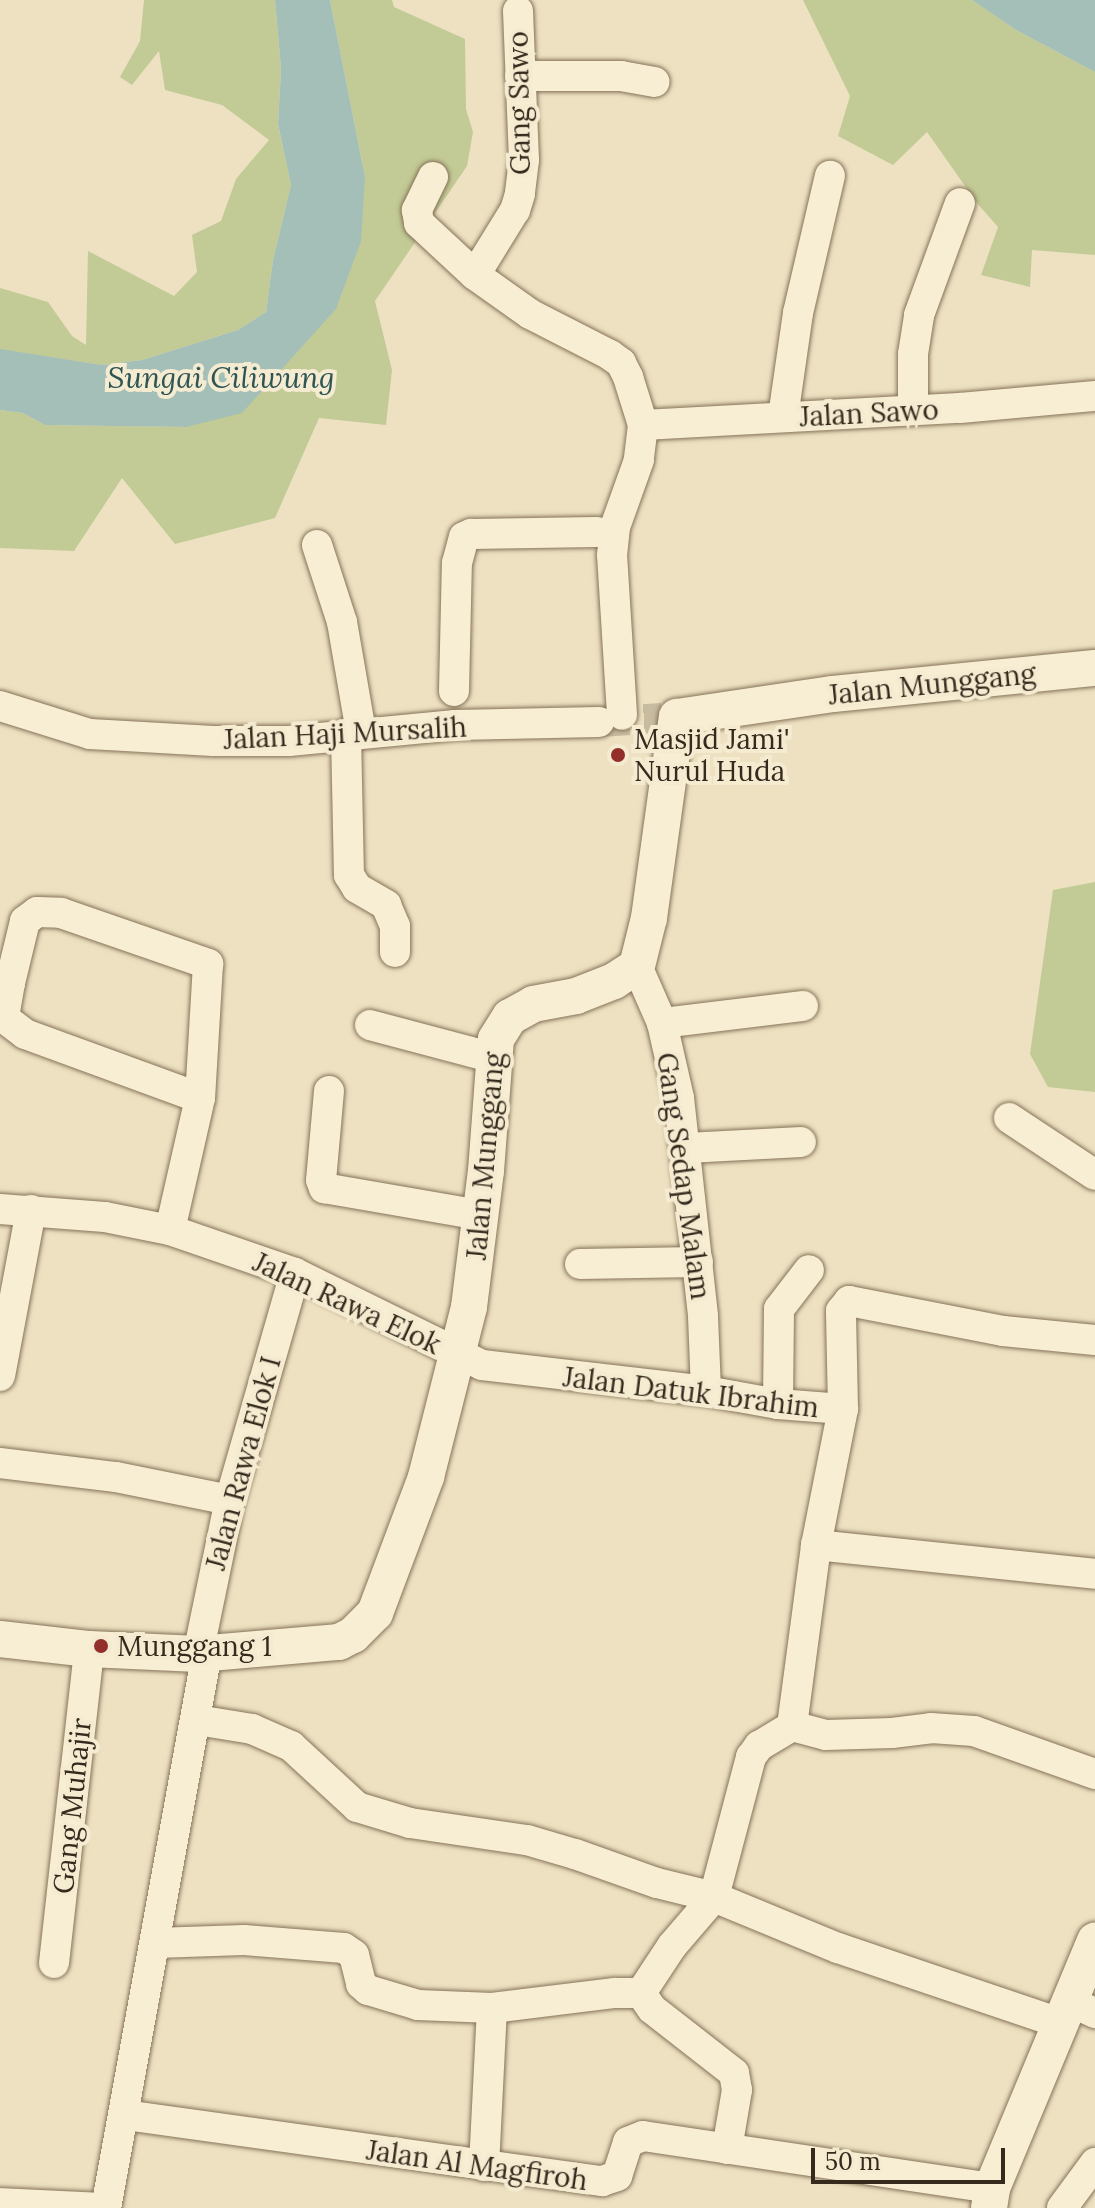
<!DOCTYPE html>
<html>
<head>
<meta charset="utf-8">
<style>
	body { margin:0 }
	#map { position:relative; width:1095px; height:2208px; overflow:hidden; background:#ede1c1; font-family:Lora,serif }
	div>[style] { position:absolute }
	.green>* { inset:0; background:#c2ca96 }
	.water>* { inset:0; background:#a4bfb8 }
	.minor-tunnel>* { height:30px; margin-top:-15px; transform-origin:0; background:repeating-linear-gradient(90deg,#c8bca0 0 30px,transparent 0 45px) }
	.roads { filter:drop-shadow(0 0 2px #867359) drop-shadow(0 0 2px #867359) }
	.minor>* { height:30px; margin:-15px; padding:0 15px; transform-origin:15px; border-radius:15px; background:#f8eed4 }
	.tertiary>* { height:36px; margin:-18px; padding:0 18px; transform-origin:18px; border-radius:18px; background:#f8eed4 }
	.dots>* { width:22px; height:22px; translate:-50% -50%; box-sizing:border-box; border:4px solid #f4ebd1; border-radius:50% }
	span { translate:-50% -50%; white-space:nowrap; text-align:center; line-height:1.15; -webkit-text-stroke:8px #f4ebd1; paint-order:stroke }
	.street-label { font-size:28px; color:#362a1d }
	.poi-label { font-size:28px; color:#362a1d }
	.left { translate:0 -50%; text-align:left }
	.water-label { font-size:30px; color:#2d5554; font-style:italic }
	.scale { position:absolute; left:811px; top:2148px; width:194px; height:36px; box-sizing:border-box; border:4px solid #362a1d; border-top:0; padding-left:10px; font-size:24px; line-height:28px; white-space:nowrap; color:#362a1d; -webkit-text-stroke:6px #f4ebd1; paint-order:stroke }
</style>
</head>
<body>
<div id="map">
	<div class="green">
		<i style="clip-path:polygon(144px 0,275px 0,281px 69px,278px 124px,291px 185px,273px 260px,266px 312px,238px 330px,142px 360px,102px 365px,0 350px,0 288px,48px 302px,72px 336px,86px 345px,88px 251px,174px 296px,197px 272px,192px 235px,221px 221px,236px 179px,269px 140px,222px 105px,165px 90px,159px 51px,132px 85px,120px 77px,140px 41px)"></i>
		<i style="clip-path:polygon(330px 0,392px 0,394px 7px,465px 39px,466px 109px,473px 132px,467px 166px,375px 301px,392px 370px,386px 425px,319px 418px,275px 518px,175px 544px,122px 478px,74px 551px,0 548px,0 410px,23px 413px,45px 425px,186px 427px,365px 177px)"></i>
		<i style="clip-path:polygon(803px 0,972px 0,1016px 30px,1095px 72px,1095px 255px,1032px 250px,1030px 287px,981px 275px,998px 227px,977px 203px,927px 132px,893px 165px,838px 136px,850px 96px)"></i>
		<i style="clip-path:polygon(1095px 882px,1095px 1092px,1048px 1087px,1030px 1054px,1053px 890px)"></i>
	</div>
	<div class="water">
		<i style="clip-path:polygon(275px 0,330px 0,365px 177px,361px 241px,336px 309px,242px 413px,186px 427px,111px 426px,45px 425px,23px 413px,0 410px,0 349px,102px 365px,142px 360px,238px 330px,266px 312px,273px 260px,291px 185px,278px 124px,281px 69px)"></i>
		<i style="clip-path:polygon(972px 0,1095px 0,1095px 72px,1016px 30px)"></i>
	</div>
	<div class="minor-tunnel">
		<i style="left:599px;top:722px;width:63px;rotate:-3.6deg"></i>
	</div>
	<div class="roads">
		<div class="minor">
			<i style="left:518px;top:11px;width:149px;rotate:87.7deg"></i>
			<i style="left:524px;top:160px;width:34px;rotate:97deg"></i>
			<i style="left:520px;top:194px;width:17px;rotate:107deg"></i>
			<i style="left:515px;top:210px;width:76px;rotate:121.6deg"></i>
			<i style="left:475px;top:275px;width:67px;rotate:35.3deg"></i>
			<i style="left:530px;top:314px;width:90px;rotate:27.1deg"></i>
			<i style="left:610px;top:355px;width:14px;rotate:36deg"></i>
			<i style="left:621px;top:363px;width:16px;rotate:63deg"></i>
			<i style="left:628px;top:377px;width:50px;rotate:72.6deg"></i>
			<i style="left:643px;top:425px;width:35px;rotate:97deg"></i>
			<i style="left:639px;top:460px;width:71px;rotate:109.7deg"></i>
			<i style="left:615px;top:527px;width:28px;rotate:96deg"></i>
			<i style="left:612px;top:555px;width:160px;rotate:86.4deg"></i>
			<i style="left:520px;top:76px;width:101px"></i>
			<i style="left:621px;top:76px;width:34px;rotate:10deg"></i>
			<i style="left:433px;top:177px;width:37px;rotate:116deg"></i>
			<i style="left:417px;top:210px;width:13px;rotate:81deg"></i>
			<i style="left:419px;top:223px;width:76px;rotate:42.9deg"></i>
			<i style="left:913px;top:410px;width:56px;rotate:-90deg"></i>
			<i style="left:913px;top:354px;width:39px;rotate:-81deg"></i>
			<i style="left:919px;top:315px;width:119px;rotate:-69.9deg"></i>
			<i style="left:783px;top:417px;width:105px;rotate:-81.8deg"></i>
			<i style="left:798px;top:313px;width:141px;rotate:-76.9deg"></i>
			<i style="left:643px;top:425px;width:317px;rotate:-3.1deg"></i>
			<i style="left:960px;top:408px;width:136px;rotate:-5.1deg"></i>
			<i style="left:317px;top:545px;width:81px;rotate:72deg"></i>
			<i style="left:342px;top:622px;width:112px;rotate:80.2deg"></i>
			<i style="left:454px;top:691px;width:128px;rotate:-88.7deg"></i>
			<i style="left:457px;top:563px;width:27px;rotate:-75deg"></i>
			<i style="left:464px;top:537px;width:8px;rotate:-23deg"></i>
			<i style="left:471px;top:534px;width:126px;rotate:-0.9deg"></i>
			<i style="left:0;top:706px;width:94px;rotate:17.3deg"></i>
			<i style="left:90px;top:734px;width:123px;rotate:3.3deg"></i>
			<i style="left:213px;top:741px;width:76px"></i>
			<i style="left:289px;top:741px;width:167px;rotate:-5.5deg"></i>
			<i style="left:455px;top:725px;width:144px;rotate:-1.2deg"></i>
			<i style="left:346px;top:734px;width:141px;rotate:88.8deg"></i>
			<i style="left:349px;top:875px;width:15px;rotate:58deg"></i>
			<i style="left:357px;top:888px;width:34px;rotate:30deg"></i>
			<i style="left:386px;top:905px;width:23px;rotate:67deg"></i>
			<i style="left:395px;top:926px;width:26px;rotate:90deg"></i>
			<i style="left:637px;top:966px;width:62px;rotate:66.3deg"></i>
			<i style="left:662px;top:1023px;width:77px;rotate:77.2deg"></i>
			<i style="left:679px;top:1098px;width:219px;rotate:83.7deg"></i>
			<i style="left:703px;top:1316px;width:75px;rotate:87.7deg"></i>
			<i style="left:0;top:983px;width:10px"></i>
			<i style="left:10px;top:983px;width:36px;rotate:100deg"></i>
			<i style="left:4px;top:1018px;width:26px;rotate:37deg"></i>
			<i style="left:25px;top:1034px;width:186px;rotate:20.1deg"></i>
			<i style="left:200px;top:1098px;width:135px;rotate:102.8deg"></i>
			<i style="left:10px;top:983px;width:64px;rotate:-76.4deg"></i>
			<i style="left:25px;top:921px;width:15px;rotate:-37deg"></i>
			<i style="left:37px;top:912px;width:24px;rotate:2deg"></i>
			<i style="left:61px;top:913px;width:156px;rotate:19.1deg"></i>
			<i style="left:208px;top:964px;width:134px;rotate:93.4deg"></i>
			<i style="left:662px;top:1023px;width:142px;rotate:-6.9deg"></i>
			<i style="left:370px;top:1025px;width:128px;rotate:14.9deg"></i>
			<i style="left:329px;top:1091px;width:89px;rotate:95.1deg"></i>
			<i style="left:321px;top:1180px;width:9px;rotate:69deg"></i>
			<i style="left:324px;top:1188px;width:158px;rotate:9.8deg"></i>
			<i style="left:1009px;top:1118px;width:103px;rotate:33.5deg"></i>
			<i style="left:687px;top:1148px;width:114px;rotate:-3deg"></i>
			<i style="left:0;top:1209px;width:105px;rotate:4.4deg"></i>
			<i style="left:105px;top:1217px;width:66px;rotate:11.3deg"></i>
			<i style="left:170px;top:1230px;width:132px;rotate:19deg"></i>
			<i style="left:295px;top:1273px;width:208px;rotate:26.2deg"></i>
			<i style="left:482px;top:1365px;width:226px;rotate:6.6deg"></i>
			<i style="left:706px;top:1391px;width:73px;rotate:10.2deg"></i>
			<i style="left:778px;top:1404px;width:65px;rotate:4.4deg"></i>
			<i style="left:843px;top:1409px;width:139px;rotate:101.2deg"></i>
			<i style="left:816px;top:1545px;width:281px;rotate:5.9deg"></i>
			<i style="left:580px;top:1264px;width:118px;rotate:-1deg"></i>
			<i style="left:0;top:1376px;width:169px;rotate:-79.4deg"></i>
			<i style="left:778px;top:1404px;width:95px;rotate:-89.4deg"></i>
			<i style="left:779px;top:1309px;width:49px;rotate:-52.4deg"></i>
			<i style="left:843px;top:1409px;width:98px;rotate:-91.2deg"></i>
			<i style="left:841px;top:1311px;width:13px;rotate:-51deg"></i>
			<i style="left:849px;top:1301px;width:157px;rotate:11deg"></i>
			<i style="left:1003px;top:1331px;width:92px;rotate:5.6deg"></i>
			<i style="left:0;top:1463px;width:117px;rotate:6.9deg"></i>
			<i style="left:116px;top:1477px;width:116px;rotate:11.4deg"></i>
			<i style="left:198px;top:1654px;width:157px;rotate:-78.3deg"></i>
			<i style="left:230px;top:1500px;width:236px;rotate:-74deg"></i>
			<i style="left:197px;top:1720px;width:56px;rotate:9.3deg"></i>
			<i style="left:252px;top:1729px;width:43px;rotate:23.6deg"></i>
			<i style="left:291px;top:1746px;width:90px;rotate:42.7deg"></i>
			<i style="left:357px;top:1807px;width:55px;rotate:16.8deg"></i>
			<i style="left:410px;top:1823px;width:118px;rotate:8.3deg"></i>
			<i style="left:527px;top:1840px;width:50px;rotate:16.3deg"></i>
			<i style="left:575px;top:1854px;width:87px;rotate:19.5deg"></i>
			<i style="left:657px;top:1883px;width:59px;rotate:13.8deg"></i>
			<i style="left:714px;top:1897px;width:134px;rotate:22.4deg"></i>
			<i style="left:838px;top:1948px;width:234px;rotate:18.7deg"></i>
			<i style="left:792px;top:1726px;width:35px;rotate:15deg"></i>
			<i style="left:826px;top:1735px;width:66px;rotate:-1.7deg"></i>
			<i style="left:892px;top:1733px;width:39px;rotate:-7deg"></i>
			<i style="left:931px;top:1728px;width:43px;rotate:4deg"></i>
			<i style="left:974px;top:1731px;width:128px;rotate:19.6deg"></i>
			<i style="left:155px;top:1943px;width:89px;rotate:-1.9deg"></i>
			<i style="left:244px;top:1940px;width:100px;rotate:4.6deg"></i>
			<i style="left:344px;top:1948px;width:12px;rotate:35deg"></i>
			<i style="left:354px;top:1955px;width:30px;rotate:76deg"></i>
			<i style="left:361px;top:1984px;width:9px;rotate:41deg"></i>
			<i style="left:368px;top:1990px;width:52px;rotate:16.7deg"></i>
			<i style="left:418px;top:2005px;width:74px;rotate:2.3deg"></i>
			<i style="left:492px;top:2008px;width:124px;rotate:-7deg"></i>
			<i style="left:615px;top:1993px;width:26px"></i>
			<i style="left:54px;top:1963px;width:316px;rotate:-83.6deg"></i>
			<i style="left:1069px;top:2001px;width:29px;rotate:25deg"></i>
			<i style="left:125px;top:2115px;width:482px;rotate:7.9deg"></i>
			<i style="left:602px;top:2181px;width:16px;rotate:-18deg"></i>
			<i style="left:617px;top:2176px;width:36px;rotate:-72deg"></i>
			<i style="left:628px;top:2142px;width:16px;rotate:-22deg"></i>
			<i style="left:643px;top:2136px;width:353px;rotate:8.5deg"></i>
			<i style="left:727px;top:2149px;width:60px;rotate:-80.4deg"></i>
			<i style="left:737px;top:2090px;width:17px;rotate:-100deg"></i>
			<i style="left:734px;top:2073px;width:104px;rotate:-142deg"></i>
			<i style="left:652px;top:2009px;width:19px;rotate:-125deg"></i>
			<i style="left:641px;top:1993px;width:56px;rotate:-56.6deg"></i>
			<i style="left:672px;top:1946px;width:65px;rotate:-49.4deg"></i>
			<i style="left:714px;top:1897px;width:145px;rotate:-75.2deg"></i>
			<i style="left:751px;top:1757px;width:14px;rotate:-54deg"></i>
			<i style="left:759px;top:1746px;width:39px;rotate:-31deg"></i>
			<i style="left:792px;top:1726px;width:183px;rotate:-82.4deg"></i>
			<i style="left:484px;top:2166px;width:158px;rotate:-87.1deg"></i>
			<i style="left:0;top:2203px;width:103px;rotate:2.8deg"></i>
			<i style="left:106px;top:2208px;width:564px;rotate:-79.69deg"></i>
			<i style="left:1062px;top:2208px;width:56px;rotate:-53.7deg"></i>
		</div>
		<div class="tertiary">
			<i style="left:0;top:1639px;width:90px;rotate:6.4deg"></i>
			<i style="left:89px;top:1649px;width:109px;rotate:2.6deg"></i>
			<i style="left:198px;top:1654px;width:142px;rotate:-4.9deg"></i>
			<i style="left:339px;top:1642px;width:16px;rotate:-27deg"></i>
			<i style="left:353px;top:1635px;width:31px;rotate:-45deg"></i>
			<i style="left:375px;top:1613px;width:145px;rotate:-69.4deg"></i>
			<i style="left:426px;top:1477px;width:175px;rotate:-75.8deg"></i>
			<i style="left:469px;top:1307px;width:137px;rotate:-82.9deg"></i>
			<i style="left:486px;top:1171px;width:132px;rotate:-85.7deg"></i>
			<i style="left:496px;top:1039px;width:26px;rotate:-58deg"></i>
			<i style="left:510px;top:1017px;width:26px;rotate:-29deg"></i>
			<i style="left:533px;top:1004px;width:44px;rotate:-10.5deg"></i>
			<i style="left:576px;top:996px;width:41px;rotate:-21.5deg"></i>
			<i style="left:614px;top:981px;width:27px;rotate:-33deg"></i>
			<i style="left:637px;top:966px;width:49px;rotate:-76deg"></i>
			<i style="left:649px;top:918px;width:203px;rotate:-82.1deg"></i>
			<i style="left:677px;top:717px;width:158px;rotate:-8.4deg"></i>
			<i style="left:833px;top:694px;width:263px;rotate:-5.7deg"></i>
			<i style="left:989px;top:2208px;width:20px;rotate:-81deg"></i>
			<i style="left:992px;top:2188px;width:268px;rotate:-67.4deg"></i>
		</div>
	</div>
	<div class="dots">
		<i style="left:618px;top:755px;background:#932e2b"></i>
		<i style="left:101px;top:1646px;background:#932e2b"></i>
	</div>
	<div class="street-label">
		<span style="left:519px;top:103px;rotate:-91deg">Gang Sawo</span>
		<span style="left:869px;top:413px;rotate:-3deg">Jalan Sawo</span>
		<span style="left:932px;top:684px;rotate:-6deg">Jalan Munggang</span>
		<span style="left:345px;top:733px;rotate:-3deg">Jalan Haji Mursalih</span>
		<span style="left:485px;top:1156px;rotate:-85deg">Jalan Munggang</span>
		<span style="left:684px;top:1176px;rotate:82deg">Gang Sedap Malam</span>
		<span style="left:347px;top:1303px;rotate:25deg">Jalan Rawa Elok</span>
		<span style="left:691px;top:1392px;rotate:7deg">Jalan Datuk Ibrahim</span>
		<span style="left:243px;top:1463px;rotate:-75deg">Jalan Rawa Elok I</span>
		<span style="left:72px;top:1806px;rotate:-84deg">Gang Muhajir</span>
		<span style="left:477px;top:2165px;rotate:8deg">Jalan Al Magfiroh</span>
	</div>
	<div class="poi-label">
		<span class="left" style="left:634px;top:755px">Masjid Jami'<br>Nurul Huda</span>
		<span class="left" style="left:117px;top:1646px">Munggang 1</span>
	</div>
	<div class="water-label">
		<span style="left:221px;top:377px">Sungai Ciliwung</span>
	</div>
	<div class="scale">50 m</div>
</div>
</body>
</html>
